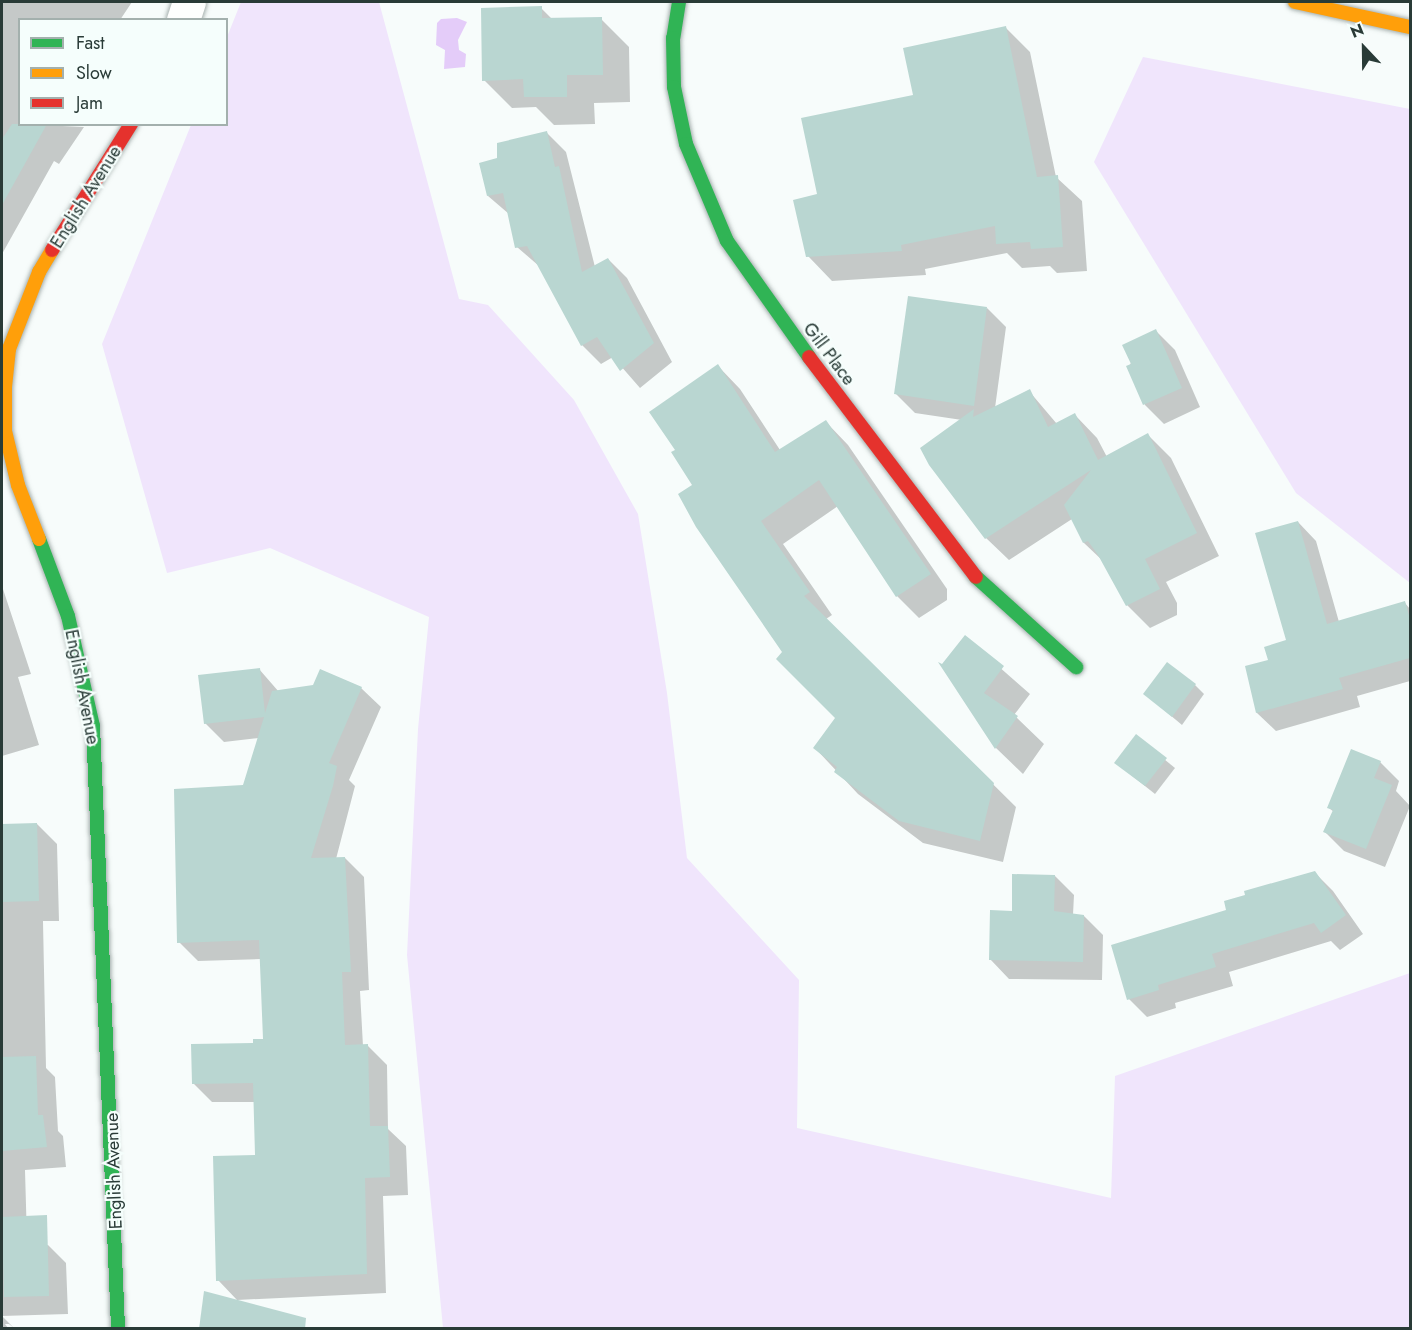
<!DOCTYPE html>
<html>
<head>
<meta charset="utf-8">
<style>
	body { margin:0 }
	#map { position:relative; width:1412px; height:1330px; overflow:hidden; background:#f7fcfb; font-family:Jost,sans-serif }
	div>[style] { position:absolute }
	.green>* { inset:0; background:#f0e5fc }
	.water>* { inset:0; background:#e4ccf9 }
	.shadow>* { inset:0; background:#0003 }
	.building>* { inset:0; background:#b9d6d1 }
	.roads { filter:drop-shadow(0 0 2px #a7b1af) drop-shadow(0 0 2px #a7b1af) }
	.street>* { height:33px; margin:-16.5px; padding:0 16.5px; transform-origin:16.5px; border-radius:16.5px; background:#fefffe }
	.fast>* { height:14px; margin:-7px; padding:0 7px; transform-origin:7px; border-radius:7px; background:#30b455 }
	.slow>* { height:14px; margin:-7px; padding:0 7px; transform-origin:7px; border-radius:7px; background:#ff9f0a }
	.jam>* { height:14px; margin:-7px; padding:0 7px; transform-origin:7px; border-radius:7px; background:#e5322d }
	span { translate:-50% -50%; white-space:nowrap; text-align:center; line-height:1.15; -webkit-text-stroke:4.5px #f5fefc; paint-order:stroke }
	.street-label { font-size:18px; color:#293b37 }
	.frame { position:absolute; inset:0; border:3px solid #293b37; pointer-events:none }
	.legend { position:absolute; left:18px; top:18px; width:210px; height:108px; box-sizing:border-box; background:#f5fefc; border:2px solid #a3b0ad; margin:0; padding:8px 10px; list-style:none; font-size:18px; color:#293b37 }
	.legend li { display:flex; align-items:center; gap:12px; height:30px }
	.legend b { width:30px; border:2px solid #a3b0ad }
	.north { position:absolute; left:1334px; top:18px; width:60px; height:60px; -webkit-text-stroke:4px #f5fefc; paint-order:stroke; rotate:338deg; font-size:16px; font-weight:700; line-height:24px; text-align:center; color:#293b37 }
	.north::after { content:''; display:block; margin:auto; width:21px; height:27px; background:#293b37; clip-path:polygon(50% 0,100% 100%,50% 72%,0 100%) }
</style>
</head>
<body>
<div id="map">
	<div class="green">
		<i style="clip-path:polygon(241px 2px,379px 2px,459px 299px,488px 305px,574px 400px,638px 514px,667px 693px,687px 858px,799px 980px,797px 1128px,1111px 1198px,1115px 1076px,1410px 973px,1410px 1328px,443px 1328px,407px 955px,418px 729px,429px 617px,270px 548px,167px 573px,102px 344px,191px 125px,226px 124px,227px 37px)"></i>
		<i style="clip-path:polygon(1143px 57px,1410px 109px,1410px 583px,1296px 493px,1094px 162px)"></i>
	</div>
	<div class="water">
		<i style="clip-path:polygon(457px 18px,467px 22px,458px 40px,459px 50px,466px 54px,465px 67px,444px 69px,445px 50px,436px 45px,437px 23px,441px 19px)"></i>
	</div>
	<div class="shadow">
		<i style="clip-path:polygon(2px 2px,132px 2px,120px 20px,20px 20px,20px 124px,84px 127px,59px 164px,54px 161px,2px 254px)"></i>
		<i style="clip-path:polygon(541px 8px,553px 20px,601px 19px,629px 47px,630px 102px,594px 103px,595px 124px,554px 125px,536px 107px,512px 108px,484px 80px)"></i>
		<i style="clip-path:polygon(1005px 27px,1030px 52px,1056px 177px,1082px 201px,1087px 271px,1057px 273px,1050px 266px,1022px 268px,1007px 253px,925px 269px,926px 275px,832px 281px,808px 256px,819px 195px,914px 96px)"></i>
		<i style="clip-path:polygon(547px 133px,566px 152px,595px 267px,608px 259px,627px 278px,672px 362px,640px 388px,613px 357px,601px 364px,582px 345px,539px 266px,517px 247px,509px 214px,488px 196px,498px 160px)"></i>
		<i style="clip-path:polygon(987px 308px,1006px 327px,995px 408px,1029px 391px,1057px 424px,1075px 415px,1097px 438px,1107px 457px,1148px 435px,1171px 458px,1219px 556px,1166px 582px,1177px 603px,1177px 615px,1150px 628px,1127px 605px,1104px 562px,1084px 543px,1072px 519px,1009px 560px,986px 538px,962px 420px,915px 413px,896px 394px)"></i>
		<i style="clip-path:polygon(1156px 331px,1175px 350px,1200px 407px,1164px 424px,1145px 405px,1128px 367px)"></i>
		<i style="clip-path:polygon(718px 366px,740px 389px,780px 450px,826px 422px,848px 445px,947px 589px,947px 600px,919px 618px,897px 596px,838px 506px,783px 544px,832px 615px,826px 619px,1016px 807px,1003px 862px,923px 843px,858px 794px,815px 748px,837px 718px,784px 652px,677px 450px)"></i>
		<i style="clip-path:polygon(1298px 522px,1316px 541px,1339px 622px,1405px 603px,1410px 609px,1410px 681px,1357px 696px,1360px 707px,1276px 731px,1257px 713px,1246px 667px,1269px 661px,1288px 642px)"></i>
		<i style="clip-path:polygon(2px 586px,31px 674px,18px 677px,39px 745px,2px 756px)"></i>
		<i style="clip-path:polygon(965px 637px,1030px 694px,1014px 715px,1044px 744px,1023px 774px,996px 748px,943px 666px)"></i>
		<i style="clip-path:polygon(259px 669px,279px 692px,361px 688px,381px 707px,349px 780px,355px 786px,336px 859px,345px 858px,364px 877px,369px 990px,360px 991px,363px 1046px,368px 1046px,387px 1065px,388px 1129px,406px 1146px,408px 1195px,383px 1196px,386px 1293px,237px 1300px,218px 1280px,256px 1156px,255px 1102px,212px 1102px,193px 1083px,265px 1040px,261px 959px,198px 961px,179px 942px,245px 786px,259px 738px,224px 742px,205px 723px)"></i>
		<i style="clip-path:polygon(1195px 685px,1204px 694px,1182px 725px,1145px 694px)"></i>
		<i style="clip-path:polygon(1137px 737px,1175px 768px,1155px 794px,1116px 763px)"></i>
		<i style="clip-path:polygon(1380px 762px,1399px 781px,1396px 791px,1410px 806px,1385px 867px,1344px 851px,1325px 832px,1334px 812px,1329px 808px)"></i>
		<i style="clip-path:polygon(37px 824px,57px 844px,59px 921px,43px 921px,46px 1068px,55px 1077px,58px 1131px,63px 1136px,66px 1167px,25px 1170px,27px 1240px,2px 1238px,2px 825px)"></i>
		<i style="clip-path:polygon(1315px 873px,1333px 891px,1363px 934px,1340px 950px,1331px 941px,1229px 972px,1233px 986px,1175px 1003px,1176px 1008px,1147px 1017px,1129px 999px)"></i>
		<i style="clip-path:polygon(1055px 876px,1074px 895px,1073px 915px,1084px 916px,1103px 935px,1102px 980px,1009px 979px,990px 959px,1013px 912px)"></i>
		<i style="clip-path:polygon(48px 1245px,66px 1263px,68px 1314px,2px 1316px,14px 1328px,9px 1324px,5px 1324px,8px 1328px,2px 1328px,2px 1252px)"></i>
	</div>
	<div class="building">
		<i style="clip-path:polygon(542px 6px,542px 18px,602px 17px,603px 75px,567px 75px,567px 97px,524px 97px,523px 79px,482px 81px,481px 8px)"></i>
		<i style="clip-path:polygon(1006px 26px,1037px 177px,1058px 175px,1063px 247px,1031px 249px,1030px 242px,996px 244px,995px 226px,901px 245px,902px 251px,806px 257px,793px 200px,817px 194px,801px 118px,913px 95px,903px 48px)"></i>
		<i style="clip-path:polygon(12px 124px,47px 124px,2px 205px,2px 139px)"></i>
		<i style="clip-path:polygon(547px 131px,555px 167px,559px 166px,582px 272px,608px 258px,654px 343px,620px 371px,597px 337px,581px 346px,527px 246px,515px 248px,503px 193px,487px 196px,479px 163px,497px 158px,497px 143px)"></i>
		<i style="clip-path:polygon(908px 296px,987px 307px,974px 406px,894px 394px)"></i>
		<i style="clip-path:polygon(1156px 329px,1182px 388px,1143px 405px,1126px 366px,1131px 364px,1122px 345px)"></i>
		<i style="clip-path:polygon(718px 364px,775px 452px,826px 420px,931px 574px,896px 597px,819px 480px,761px 521px,810px 592px,804px 596px,994px 783px,980px 841px,899px 821px,834px 772px,837px 767px,813px 748px,835px 718px,776px 659px,782px 652px,696px 527px,678px 494px,692px 485px,671px 452px,675px 450px,649px 412px)"></i>
		<i style="clip-path:polygon(1030px 389px,1048px 427px,1075px 413px,1098px 460px,1148px 433px,1197px 533px,1145px 559px,1160px 589px,1126px 606px,1098px 555px,1088px 541px,1083px 543px,1064px 505px,1091px 470px,985px 539px,929px 465px,920px 448px,974px 409px,973px 417px)"></i>
		<i style="clip-path:polygon(1298px 521px,1327px 624px,1405px 601px,1410px 619px,1410px 658px,1339px 678px,1343px 689px,1256px 713px,1245px 666px,1268px 660px,1264px 647px,1286px 640px,1255px 533px)"></i>
		<i style="clip-path:polygon(965px 635px,1004px 666px,984px 693px,1018px 716px,995px 749px,938px 662px,942px 664px)"></i>
		<i style="clip-path:polygon(1167px 662px,1196px 684px,1172px 717px,1143px 694px)"></i>
		<i style="clip-path:polygon(260px 668px,265px 713px,272px 691px,313px 685px,320px 669px,362px 687px,329px 763px,337px 766px,333px 786px,311px 858px,345px 857px,351px 972px,342px 972px,345px 1045px,368px 1044px,370px 1126px,388px 1126px,390px 1177px,365px 1178px,367px 1274px,216px 1281px,213px 1156px,255px 1155px,253px 1083px,192px 1084px,191px 1044px,253px 1043px,253px 1039px,263px 1039px,259px 940px,177px 943px,174px 789px,243px 785px,264px 717px,204px 724px,198px 675px)"></i>
		<i style="clip-path:polygon(1136px 734px,1167px 758px,1145px 786px,1114px 763px)"></i>
		<i style="clip-path:polygon(1351px 749px,1381px 761px,1374px 778px,1392px 785px,1366px 849px,1323px 832px,1333px 810px,1327px 808px)"></i>
		<i style="clip-path:polygon(37px 823px,39px 901px,2px 902px,2px 824px)"></i>
		<i style="clip-path:polygon(1315px 871px,1346px 915px,1321px 933px,1314px 923px,1212px 954px,1216px 967px,1158px 985px,1159px 990px,1127px 1000px,1111px 945px,1226px 910px,1224px 901px,1245px 895px,1244px 891px)"></i>
		<i style="clip-path:polygon(1012px 874px,1055px 875px,1054px 911px,1084px 915px,1083px 962px,989px 960px,990px 910px,1012px 911px)"></i>
		<i style="clip-path:polygon(36px 1056px,38px 1115px,43px 1115px,47px 1147px,2px 1151px,2px 1057px)"></i>
		<i style="clip-path:polygon(47px 1215px,49px 1296px,4px 1297px,2px 1217px)"></i>
		<i style="clip-path:polygon(204px 1291px,306px 1318px,305px 1329px,199px 1329px)"></i>
	</div>
	<div class="roads">
		<div class="street">
			<i style="left:183px;top:20px;width:19px;rotate:-72deg"></i>
		</div>
		<div class="fast">
			<i style="left:679px;top:2px;width:36px;rotate:99deg"></i>
			<i style="left:673px;top:38px;width:49px;rotate:88.8deg"></i>
			<i style="left:674px;top:87px;width:58px;rotate:78.1deg"></i>
			<i style="left:686px;top:144px;width:105px;rotate:67.1deg"></i>
			<i style="left:727px;top:241px;width:142px;rotate:54.7deg"></i>
			<i style="left:39px;top:539px;width:82px;rotate:69.4deg"></i>
			<i style="left:68px;top:616px;width:113px;rotate:77.2deg"></i>
			<i style="left:93px;top:726px;width:603px;rotate:87.62deg"></i>
			<i style="left:976px;top:577px;width:135px;rotate:42deg"></i>
		</div>
		<div class="slow">
			<i style="left:1295px;top:2px;width:118px;rotate:12.3deg"></i>
			<i style="left:39px;top:539px;width:58px;rotate:-111.3deg"></i>
			<i style="left:18px;top:485px;width:56px;rotate:-103.5deg"></i>
			<i style="left:5px;top:431px;width:44px;rotate:-90deg"></i>
			<i style="left:5px;top:387px;width:38px;rotate:-84deg"></i>
			<i style="left:9px;top:349px;width:83px;rotate:-68.7deg"></i>
			<i style="left:39px;top:272px;width:26px;rotate:-59deg"></i>
		</div>
		<div class="jam">
			<i style="left:52px;top:250px;width:149px;rotate:-57.9deg"></i>
			<i style="left:809px;top:357px;width:276px;rotate:52.8deg"></i>
		</div>
	</div>
	<div class="street-label">
		<span style="left:86px;top:197px;rotate:-58deg">English Avenue</span>
		<span style="left:829px;top:354px;rotate:53deg">Gill Place</span>
		<span style="left:82px;top:687px;rotate:79deg">English Avenue</span>
		<span style="left:114px;top:1171px;rotate:-92deg">English Avenue</span>
	</div>
	<div class="frame"></div>
	<ul class="legend">
	<li><b style="height:8px;background:#30b455"></b>Fast</li>
	<li><b style="height:8px;background:#ff9f0a"></b>Slow</li>
	<li><b style="height:8px;background:#e5322d"></b>Jam</li>
	</ul>
	<div class="north">N</div>
</div>
</body>
</html>
